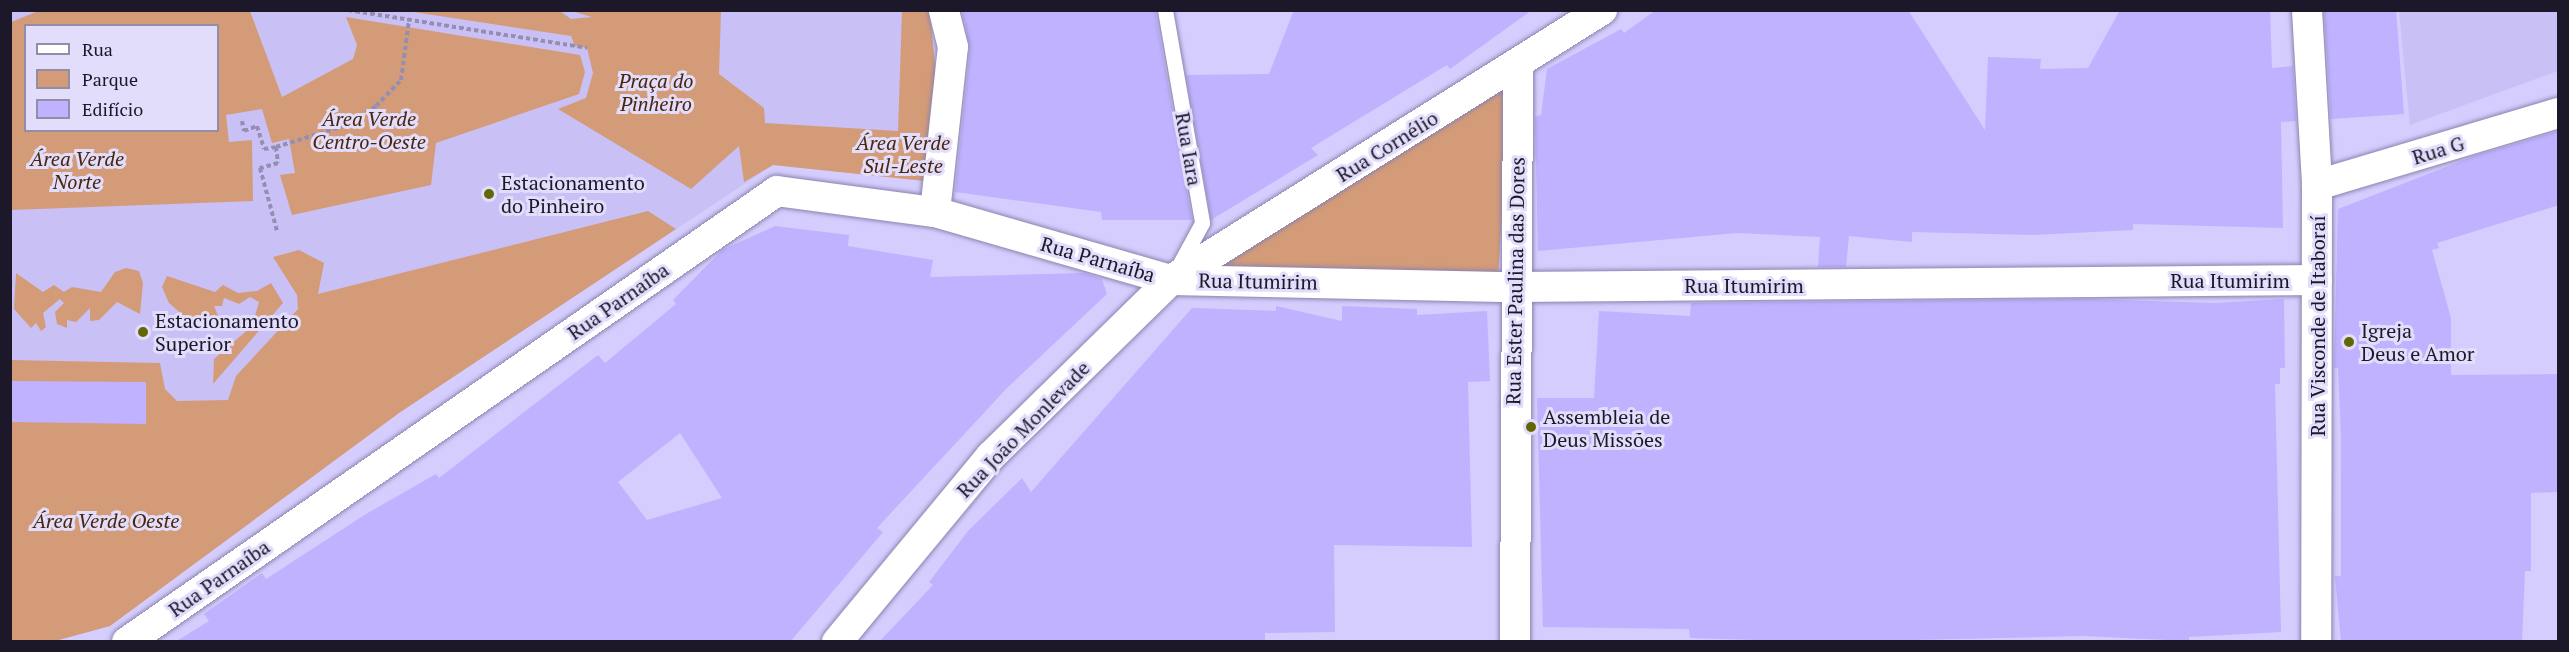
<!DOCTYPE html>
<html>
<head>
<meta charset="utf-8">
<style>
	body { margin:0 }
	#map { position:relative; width:2569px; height:652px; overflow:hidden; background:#d5cdfd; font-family:"PT Serif",serif }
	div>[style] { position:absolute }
	.built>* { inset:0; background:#c9c0f6 }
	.green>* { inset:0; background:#d49b78 }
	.building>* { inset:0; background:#c0b2ff }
	.path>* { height:4px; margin-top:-2px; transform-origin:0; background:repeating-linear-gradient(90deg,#958eb3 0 4.5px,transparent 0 7.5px) }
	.roads { filter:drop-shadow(0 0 2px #8b83af) drop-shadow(0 0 2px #8b83af) }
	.lane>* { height:15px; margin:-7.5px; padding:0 7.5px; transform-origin:7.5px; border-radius:7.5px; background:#fff }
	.street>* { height:30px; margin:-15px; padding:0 15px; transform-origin:15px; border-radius:15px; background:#fff }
	.dots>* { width:16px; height:16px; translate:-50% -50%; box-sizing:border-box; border:3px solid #e2ddfb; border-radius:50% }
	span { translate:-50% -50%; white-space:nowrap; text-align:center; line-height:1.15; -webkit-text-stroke:6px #e2ddfb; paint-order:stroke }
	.park-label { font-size:20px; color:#49250b; font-style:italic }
	.street-label { font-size:20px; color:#1c1829 }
	.poi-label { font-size:20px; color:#1c1829 }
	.left { translate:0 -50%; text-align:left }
	.frame { position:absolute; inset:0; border:12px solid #1c1829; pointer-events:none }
	.legend { position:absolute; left:24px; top:24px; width:195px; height:108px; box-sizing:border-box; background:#e2ddfb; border:2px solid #938ea7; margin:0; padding:8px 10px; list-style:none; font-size:18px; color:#1c1829 }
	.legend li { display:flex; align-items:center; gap:12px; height:30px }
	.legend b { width:30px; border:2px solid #938ea7 }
</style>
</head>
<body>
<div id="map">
	<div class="built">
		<i style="clip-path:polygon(evenodd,10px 11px,930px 11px,925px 181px,773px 165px,399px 413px,110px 626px,55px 641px,11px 641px,10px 11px,26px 26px,218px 26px,218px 130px,26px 130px,26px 26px)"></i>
		<i style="clip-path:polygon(2399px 11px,2558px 11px,2558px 71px,2410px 125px)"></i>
	</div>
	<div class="green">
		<i style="clip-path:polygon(evenodd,41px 10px,250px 11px,282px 97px,353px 59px,357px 45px,346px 17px,580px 55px,585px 72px,579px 94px,436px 143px,431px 185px,292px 215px,280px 175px,295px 173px,289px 139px,272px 143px,262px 109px,226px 115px,229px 142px,252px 140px,253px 201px,11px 210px,11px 22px,41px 10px,26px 26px,218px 26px,218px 130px,26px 130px,26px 26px)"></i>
		<i style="clip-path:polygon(407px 11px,560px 11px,571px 19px,592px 17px,572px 11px,721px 11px,719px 74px,764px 108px,765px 123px,898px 131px,902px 11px,930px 11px,936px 77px,925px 181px,773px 165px,744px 182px,739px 146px,691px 189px,558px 109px,586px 98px,593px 73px,587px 48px,575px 46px,571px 36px)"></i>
		<i style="clip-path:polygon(1510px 78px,1498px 279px,1201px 274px)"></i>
		<i style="clip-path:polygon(648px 211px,676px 229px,399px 413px,110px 626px,55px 641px,11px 641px,10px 360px,160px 363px,165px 389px,177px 401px,228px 400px,236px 376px,298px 309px,297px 295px,273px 257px,299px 250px,324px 263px,318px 294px)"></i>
		<i style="clip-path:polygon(126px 268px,139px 271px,143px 283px,140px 314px,117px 302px,99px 320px,90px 321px,90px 308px,76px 322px,67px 320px,67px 328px,57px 324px,55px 312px,64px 303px,60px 299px,43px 313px,46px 327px,41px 331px,36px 323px,31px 328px,14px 309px,16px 273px,43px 292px,54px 285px,64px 292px,72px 287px,101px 292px,115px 272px)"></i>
		<i style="clip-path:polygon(167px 276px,215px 292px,223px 285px,238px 293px,257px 291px,271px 283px,283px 303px,213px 384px,214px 359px,252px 326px,259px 302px,250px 297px,239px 304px,224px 298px,222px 306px,214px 306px,220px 320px,216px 325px,212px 319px,187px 319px,169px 303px,162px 287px)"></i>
	</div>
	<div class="building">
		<i style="clip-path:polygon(962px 10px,1155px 10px,1192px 220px,1102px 220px,1101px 212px,955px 192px,970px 49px)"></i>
		<i style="clip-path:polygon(1294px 10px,1532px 10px,1450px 69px,1447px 65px,1311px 148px,1318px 155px,1211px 220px,1186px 75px,1269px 74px)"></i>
		<i style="clip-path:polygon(1656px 10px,1908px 10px,1985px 130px,1988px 57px,2041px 59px,2040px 69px,2088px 68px,2120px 10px,2270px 10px,2272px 68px,2293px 66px,2296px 121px,2281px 122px,2283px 228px,2133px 224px,2133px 230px,2033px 235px,1912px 232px,1912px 242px,1849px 236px,1846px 267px,1818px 267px,1820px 237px,1737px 233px,1538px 251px,1535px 117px,1541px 115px,1547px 69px,1621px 29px,1624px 33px)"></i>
		<i style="clip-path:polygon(2324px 10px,2396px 10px,2404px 114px,2331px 119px)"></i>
		<i style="clip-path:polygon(2559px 131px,2559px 205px,2437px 243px,2439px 248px,2432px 250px,2451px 318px,2451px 375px,2559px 374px,2559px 492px,2531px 493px,2531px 571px,2525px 571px,2522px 642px,2341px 642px,2335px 576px,2341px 576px,2341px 437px,2338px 368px,2334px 368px,2338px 209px,2474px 156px)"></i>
		<i style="clip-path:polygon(evenodd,775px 226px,849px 235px,848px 246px,933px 260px,930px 277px,1084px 273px,1102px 279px,1107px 294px,1007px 388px,877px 528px,883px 532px,790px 642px,175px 642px,209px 621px,204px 614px,262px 573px,266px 579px,366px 514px,436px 474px,439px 478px,598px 355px,605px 363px,676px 304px,673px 300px,722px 250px,775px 226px,680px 433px,722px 498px,647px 520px,618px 482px,680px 433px)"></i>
		<i style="clip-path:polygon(2085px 299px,2215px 303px,2284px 299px,2285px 368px,2280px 368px,2280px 384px,2275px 384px,2281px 632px,2189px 637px,2189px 641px,2083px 636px,1825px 642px,1690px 638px,1689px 629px,1543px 627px,1537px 398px,1594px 398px,1599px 311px,1690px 316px,1691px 303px)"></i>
		<i style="clip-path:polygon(1276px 306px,1342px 321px,1342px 306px,1417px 309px,1417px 315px,1487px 311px,1490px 381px,1468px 382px,1472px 547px,1334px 545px,1335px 632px,1265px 633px,1265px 642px,879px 642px,933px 585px,929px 582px,968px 531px,1022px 478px,1031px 492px,1192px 308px,1276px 311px)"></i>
		<i style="clip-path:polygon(10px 381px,146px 382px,146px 424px,10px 422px)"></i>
	</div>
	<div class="path">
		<i style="left:348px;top:10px;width:242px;rotate:9deg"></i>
		<i style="left:242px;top:121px;width:10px;rotate:79deg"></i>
		<i style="left:244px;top:131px;width:14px;rotate:-21deg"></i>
		<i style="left:257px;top:126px;width:24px;rotate:73deg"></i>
		<i style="left:264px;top:149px;width:12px;rotate:-9deg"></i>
		<i style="left:276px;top:147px;width:16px;rotate:83deg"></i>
		<i style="left:278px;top:163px;width:19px;rotate:164deg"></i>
		<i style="left:260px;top:168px;width:65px;rotate:74.9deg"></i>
		<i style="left:276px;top:147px;width:74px;rotate:-17.2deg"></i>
		<i style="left:347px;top:125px;width:35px;rotate:-33deg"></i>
		<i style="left:376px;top:106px;width:36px;rotate:-46deg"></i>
		<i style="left:401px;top:80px;width:61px;rotate:-82.4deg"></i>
	</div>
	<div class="roads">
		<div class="lane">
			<i style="left:1165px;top:10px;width:216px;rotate:80.1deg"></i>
			<i style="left:1202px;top:223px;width:52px;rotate:118.5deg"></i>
		</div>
		<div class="street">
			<i style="left:2307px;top:10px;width:175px;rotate:86.7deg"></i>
			<i style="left:2317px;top:185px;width:457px;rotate:90.1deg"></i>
			<i style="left:2317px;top:185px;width:252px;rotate:-16.6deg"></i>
			<i style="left:935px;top:212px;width:166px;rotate:-83.8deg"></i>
			<i style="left:953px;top:47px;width:38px;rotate:-104deg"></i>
			<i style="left:127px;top:642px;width:791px;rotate:-34.75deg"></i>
			<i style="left:777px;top:191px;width:159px;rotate:7.6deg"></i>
			<i style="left:935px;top:212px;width:246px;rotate:16.1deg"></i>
			<i style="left:1171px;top:280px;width:342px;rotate:1.2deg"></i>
			<i style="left:1513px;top:287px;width:804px;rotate:-0.5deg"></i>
			<i style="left:837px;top:642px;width:241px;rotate:-50.4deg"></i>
			<i style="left:991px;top:456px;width:252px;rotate:-44.4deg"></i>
			<i style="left:1171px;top:280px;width:509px;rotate:-32.07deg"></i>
			<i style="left:1515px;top:642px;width:578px;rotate:-89.7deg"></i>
		</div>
	</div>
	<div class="dots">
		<i style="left:489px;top:194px;background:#626704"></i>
		<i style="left:143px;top:332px;background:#626704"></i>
		<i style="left:2349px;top:342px;background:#626704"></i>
		<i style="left:1531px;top:427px;background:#626704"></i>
	</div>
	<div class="park-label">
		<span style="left:656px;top:92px">Praça do<br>Pinheiro</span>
		<span style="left:369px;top:130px">Área Verde<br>Centro-Oeste</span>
		<span style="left:903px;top:154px">Área Verde<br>Sul-Leste</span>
		<span style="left:77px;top:170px">Área Verde<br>Norte</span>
		<span style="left:106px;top:520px">Área Verde Oeste</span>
	</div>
	<div class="street-label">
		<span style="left:1387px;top:146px;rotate:-32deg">Rua Cornélio</span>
		<span style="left:1189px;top:149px;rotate:80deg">Rua Iara</span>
		<span style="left:2438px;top:150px;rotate:-17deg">Rua G</span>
		<span style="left:1098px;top:259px;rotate:16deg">Rua Parnaíba</span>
		<span style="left:2230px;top:280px">Rua Itumirim</span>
		<span style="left:1258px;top:281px;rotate:1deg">Rua Itumirim</span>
		<span style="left:1515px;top:281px;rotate:-89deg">Rua Ester Paulina das Dores</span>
		<span style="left:1744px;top:285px">Rua Itumirim</span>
		<span style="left:618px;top:301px;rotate:-35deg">Rua Parnaíba</span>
		<span style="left:2317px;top:326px;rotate:-90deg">Rua Visconde de Itaboraí</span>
		<span style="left:1023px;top:429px;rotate:-46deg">Rua João Monlevade</span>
		<span style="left:219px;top:578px;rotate:-35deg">Rua Parnaíba</span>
	</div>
	<div class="poi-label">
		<span class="left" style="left:501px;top:194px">Estacionamento<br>do Pinheiro</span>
		<span class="left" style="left:155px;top:332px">Estacionamento<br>Superior</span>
		<span class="left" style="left:2361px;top:342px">Igreja<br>Deus e Amor</span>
		<span class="left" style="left:1543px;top:428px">Assembleia de<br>Deus Missões</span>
	</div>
	<div class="frame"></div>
	<ul class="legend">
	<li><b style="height:8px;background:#fff"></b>Rua</li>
	<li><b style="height:16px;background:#d49b78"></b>Parque</li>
	<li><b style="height:16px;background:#c0b2ff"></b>Edifício</li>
	</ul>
</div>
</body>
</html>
